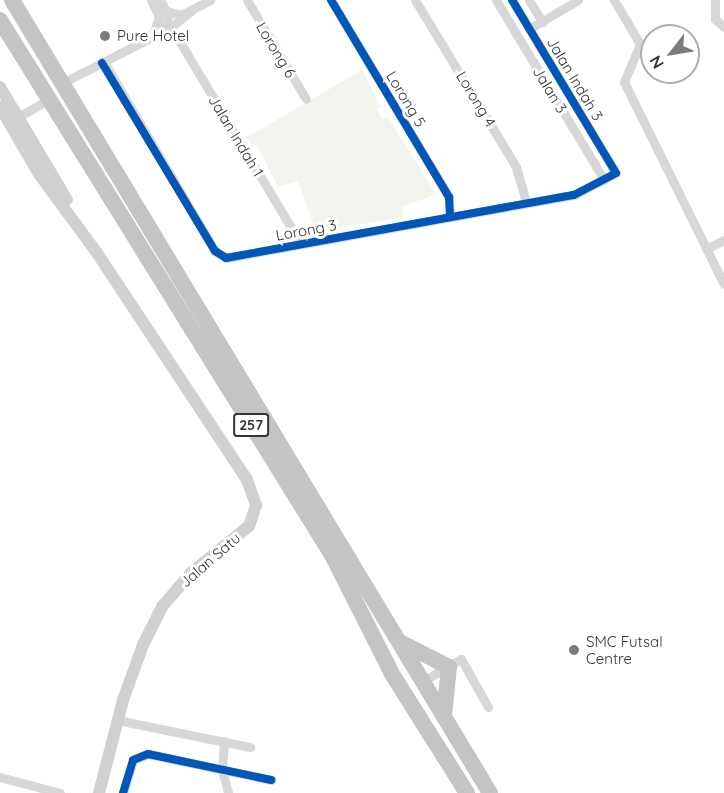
<!DOCTYPE html>
<html>
<head>
<meta charset="utf-8">
<style>
	body { margin:0 }
	#map { position:relative; width:724px; height:793px; overflow:hidden; background:#fff; font-family:Quicksand,sans-serif }
	div>[style] { position:absolute }
	.green>* { inset:0; background:#f1f5ed }
	.street>* { height:9px; margin:-4.5px; padding:0 4.5px; transform-origin:4.5px; border-radius:4.5px; background:#d7d7d7 }
	.secondary>* { height:12px; margin:-6px; padding:0 6px; transform-origin:6px; border-radius:6px; background:#d0d0d0 }
	.highway>* { height:16px; margin:-8px; padding:0 8px; transform-origin:8px; border-radius:8px; background:#c4c4c4 }
	.cycleway>* { height:8px; margin:-4px; padding:0 4px; transform-origin:4px; border-radius:4px; background:#0057b8 }
	.dots>* { width:16px; height:16px; translate:-50% -50%; box-sizing:border-box; border:3px solid #fff; border-radius:50% }
	span { translate:-50% -50%; white-space:nowrap; text-align:center; line-height:1.15; -webkit-text-stroke:6px #fff; paint-order:stroke }
	.shield-label span { padding:2px 4px; background:#fff; border:2px solid; border-radius:4px; -webkit-text-stroke-width:0 }
	.shield-label { font-size:14px; color:#333; font-weight:700 }
	.poi-label { font-size:15px; color:#333 }
	.left { translate:0 -50%; text-align:left }
	.street-label { font-size:15px; color:#333 }
	.north { position:absolute; left:640px; top:24px; width:60px; height:60px; box-sizing:border-box; background:#fff; border:2px solid #adadad; border-radius:50%; rotate:239deg; font-size:16px; font-weight:700; line-height:24px; text-align:center; color:#333 }
	.north::after { content:''; display:block; margin:auto; width:21px; height:27px; background:#7a7a7a; clip-path:polygon(50% 0,100% 100%,50% 72%,0 100%) }
</style>
</head>
<body>
<div id="map">
	<div class="green">
		<i style="clip-path:polygon(362px 70px,381px 107px,377px 109px,382px 119px,388px 117px,436px 194px,402px 207px,403px 217px,316px 232px,298px 181px,278px 187px,257px 145px,253px 147px,247px 137px)"></i>
	</div>
	<div class="street">
		<i style="left:151px;top:0;width:19px;rotate:65deg"></i>
		<i style="left:159px;top:17px;width:18px;rotate:109deg"></i>
		<i style="left:160px;top:0;width:17px;rotate:62deg"></i>
		<i style="left:168px;top:15px;width:9px;rotate:96deg"></i>
		<i style="left:167px;top:24px;width:8px;rotate:140deg"></i>
		<i style="left:247px;top:0;width:115px;rotate:59.2deg"></i>
		<i style="left:331px;top:0;width:230px;rotate:59.1deg"></i>
		<i style="left:449px;top:197px;width:18px;rotate:87deg"></i>
		<i style="left:415px;top:0;width:195px;rotate:58.8deg"></i>
		<i style="left:516px;top:167px;width:36px;rotate:74deg"></i>
		<i style="left:496px;top:0;width:210px;rotate:59deg"></i>
		<i style="left:529px;top:0;width:26px;rotate:59deg"></i>
		<i style="left:614px;top:0;width:51px;rotate:59.4deg"></i>
		<i style="left:640px;top:44px;width:41px;rotate:112.8deg"></i>
		<i style="left:624px;top:82px;width:225px;rotate:63.7deg"></i>
		<i style="left:715px;top:0;width:19px;rotate:90deg"></i>
		<i style="left:715px;top:19px;width:12px;rotate:42deg"></i>
		<i style="left:167px;top:11px;width:15px;rotate:16deg"></i>
		<i style="left:181px;top:15px;width:33px;rotate:-27deg"></i>
		<i style="left:171px;top:27px;width:253px;rotate:59.1deg"></i>
		<i style="left:529px;top:29px;width:57px;rotate:-30.6deg"></i>
		<i style="left:104px;top:62px;width:219px;rotate:59.6deg"></i>
		<i style="left:215px;top:251px;width:13px;rotate:32deg"></i>
		<i style="left:226px;top:258px;width:354px;rotate:-10.3deg"></i>
		<i style="left:574px;top:195px;width:47px;rotate:-27.6deg"></i>
		<i style="left:616px;top:173px;width:202px;rotate:-121deg"></i>
		<i style="left:70px;top:79px;width:114px;rotate:-27.2deg"></i>
		<i style="left:171px;top:27px;width:26px;rotate:-39deg"></i>
		<i style="left:13px;top:120px;width:34px;rotate:-30deg"></i>
		<i style="left:706px;top:249px;width:20px;rotate:-27deg"></i>
		<i style="left:423px;top:681px;width:44px;rotate:-30.1deg"></i>
		<i style="left:461px;top:659px;width:55px;rotate:60.6deg"></i>
		<i style="left:117px;top:720px;width:136px;rotate:11.5deg"></i>
		<i style="left:224px;top:741px;width:29px;rotate:94deg"></i>
		<i style="left:222px;top:770px;width:24px;rotate:75deg"></i>
		<i style="left:0;top:777px;width:62px;rotate:14.9deg"></i>
		<i style="left:123px;top:793px;width:34px;rotate:-73deg"></i>
		<i style="left:133px;top:760px;width:16px;rotate:-22deg"></i>
		<i style="left:148px;top:754px;width:126px;rotate:11.9deg"></i>
	</div>
	<div class="secondary">
		<i style="left:0;top:87px;width:131px;rotate:59.3deg"></i>
		<i style="left:0;top:107px;width:78px;rotate:59.8deg"></i>
		<i style="left:39px;top:174px;width:98px;rotate:53.7deg"></i>
		<i style="left:97px;top:253px;width:272px;rotate:56.5deg"></i>
		<i style="left:247px;top:480px;width:27px;rotate:70deg"></i>
		<i style="left:256px;top:505px;width:22px;rotate:108deg"></i>
		<i style="left:249px;top:526px;width:75px;rotate:141deg"></i>
		<i style="left:191px;top:573px;width:45px;rotate:130.5deg"></i>
		<i style="left:162px;top:607px;width:42px;rotate:116.6deg"></i>
		<i style="left:143px;top:645px;width:59px;rotate:110deg"></i>
		<i style="left:123px;top:700px;width:96px;rotate:104.5deg"></i>
	</div>
	<div class="highway">
		<i style="left:12px;top:0;width:926px;rotate:58.92deg"></i>
		<i style="left:0;top:20px;width:630px;rotate:58.18deg"></i>
		<i style="left:332px;top:555px;width:133px;rotate:63.2deg"></i>
		<i style="left:392px;top:674px;width:141px;rotate:57.8deg"></i>
		<i style="left:402px;top:643px;width:53px;rotate:27.1deg"></i>
		<i style="left:449px;top:667px;width:49px;rotate:95.8deg"></i>
	</div>
	<div class="cycleway">
		<i style="left:331px;top:0;width:230px;rotate:59.1deg"></i>
		<i style="left:449px;top:197px;width:18px;rotate:87deg"></i>
		<i style="left:102px;top:63px;width:219px;rotate:59deg"></i>
		<i style="left:215px;top:251px;width:13px;rotate:32deg"></i>
		<i style="left:226px;top:258px;width:354px;rotate:-10.3deg"></i>
		<i style="left:574px;top:195px;width:47px;rotate:-27.6deg"></i>
		<i style="left:616px;top:173px;width:202px;rotate:-121deg"></i>
		<i style="left:123px;top:793px;width:34px;rotate:-73deg"></i>
		<i style="left:133px;top:760px;width:16px;rotate:-22deg"></i>
		<i style="left:148px;top:754px;width:126px;rotate:11.9deg"></i>
	</div>
	<div class="dots">
		<i style="left:105px;top:36px;background:#7a7a7a"></i>
		<i style="left:574px;top:650px;background:#7a7a7a"></i>
	</div>
	<div class="shield-label">
		<span style="left:251px;top:425px">257</span>
	</div>
	<div class="poi-label">
		<span class="left" style="left:117px;top:36px">Pure Hotel</span>
		<span class="left" style="left:586px;top:650px">SMC Futsal<br>Centre</span>
	</div>
	<div class="street-label">
		<span style="left:276px;top:50px;rotate:59deg">Lorong 6</span>
		<span style="left:575px;top:79px;rotate:59deg">Jalan Indah 3</span>
		<span style="left:550px;top:90px;rotate:59deg">Jalan 3</span>
		<span style="left:406px;top:99px;rotate:59deg">Lorong 5</span>
		<span style="left:476px;top:99px;rotate:59deg">Lorong 4</span>
		<span style="left:236px;top:136px;rotate:59deg">Jalan Indah 1</span>
		<span style="left:306px;top:230px;rotate:-10deg">Lorong 3</span>
		<span style="left:210px;top:560px;rotate:-41deg">Jalan Satu</span>
	</div>
	<div class="north">N</div>
</div>
</body>
</html>
